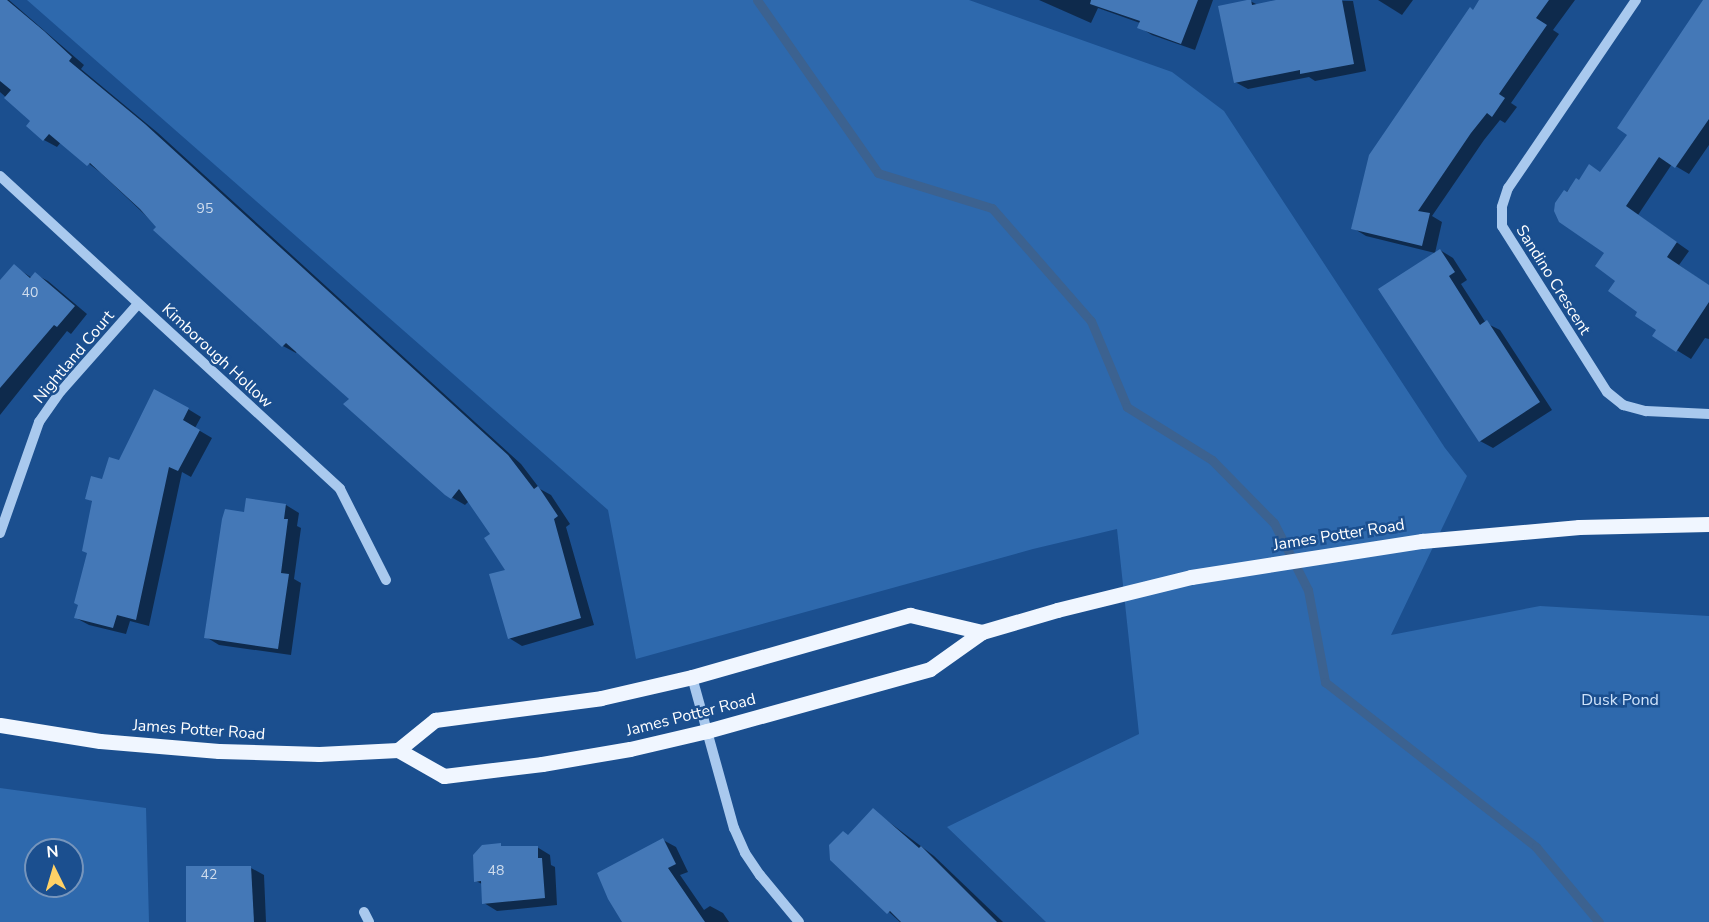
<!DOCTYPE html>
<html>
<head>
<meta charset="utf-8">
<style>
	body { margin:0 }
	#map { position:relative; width:1709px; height:922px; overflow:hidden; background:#1b4f8f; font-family:"Nunito Sans",sans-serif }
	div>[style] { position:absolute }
	.green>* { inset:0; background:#2e69ad }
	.shadow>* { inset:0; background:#0007 }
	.stream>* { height:9px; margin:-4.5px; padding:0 4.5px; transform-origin:4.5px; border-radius:4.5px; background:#3c6290 }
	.building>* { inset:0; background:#4478b7 }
	.minor>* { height:10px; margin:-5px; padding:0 5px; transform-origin:5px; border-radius:5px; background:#a9c9ee }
	.major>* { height:15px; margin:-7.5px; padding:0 7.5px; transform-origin:7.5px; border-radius:7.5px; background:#f0f6ff }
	span { translate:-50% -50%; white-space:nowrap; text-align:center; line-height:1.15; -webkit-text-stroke:5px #1b4f8f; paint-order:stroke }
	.number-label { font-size:14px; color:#d0dded }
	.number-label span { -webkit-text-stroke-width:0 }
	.street-label { font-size:16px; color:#fff }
	.park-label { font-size:16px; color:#cfe3fa }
	.north { position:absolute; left:24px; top:838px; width:60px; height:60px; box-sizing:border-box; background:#1b4f8f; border:2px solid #7695bc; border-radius:50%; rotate:355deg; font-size:16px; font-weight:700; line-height:24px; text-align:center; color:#fff }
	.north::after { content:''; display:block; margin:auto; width:21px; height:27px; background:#ffd166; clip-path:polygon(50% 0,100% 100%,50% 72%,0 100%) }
</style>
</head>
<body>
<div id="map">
	<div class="green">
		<i style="clip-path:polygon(27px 0,969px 0,1172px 72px,1224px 111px,1445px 448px,1467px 476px,1391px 635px,1540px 606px,1709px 616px,1709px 922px,1046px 922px,947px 827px,1139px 734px,1117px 529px,1033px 549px,636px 659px,608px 510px)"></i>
		<i style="clip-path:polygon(evenodd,0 788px,146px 808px,149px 922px,0 922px,0 788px,36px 850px,72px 850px,72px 886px,36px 886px,36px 850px)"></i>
	</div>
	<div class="shadow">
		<i style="clip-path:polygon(0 0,9px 0,84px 65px,81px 69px,158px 133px,521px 464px,540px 489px,551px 495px,570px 524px,566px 527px,594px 625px,522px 646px,509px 638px,507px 571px,492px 535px,469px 501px,465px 505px,446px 494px,351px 398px,297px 351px,296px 353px,283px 346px,101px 173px,61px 142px,57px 147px,44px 140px,28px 126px,33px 121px,0 92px)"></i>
		<i style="clip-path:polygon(1039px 0,1213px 0,1195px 50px,1152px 35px,1139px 27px,1140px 23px,1098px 8px,1091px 23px)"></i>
		<i style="clip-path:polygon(1306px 0,1353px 1px,1366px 71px,1315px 81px,1309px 77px,1248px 89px,1235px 82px,1250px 1px,1258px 5px)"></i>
		<i style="clip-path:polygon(1378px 0,1413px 0,1402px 15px)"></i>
		<i style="clip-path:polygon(1481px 0,1575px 0,1553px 30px,1559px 34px,1511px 103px,1517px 107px,1505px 123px,1500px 120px,1484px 140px,1432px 216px,1442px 222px,1435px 253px,1366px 236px,1353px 228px)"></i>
		<i style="clip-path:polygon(1709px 3px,1709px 145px,1689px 174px,1672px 164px,1638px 215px,1689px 251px,1679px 265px,1709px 286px,1709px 339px,1705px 338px,1691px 359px,1654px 336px,1658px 329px,1640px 312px,1617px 280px,1606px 252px,1556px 204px,1577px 180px,1580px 182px,1601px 173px,1629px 135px)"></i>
		<i style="clip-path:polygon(1440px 250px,1453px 258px,1467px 280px,1461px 284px,1486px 323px,1500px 330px,1552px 410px,1493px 448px,1480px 441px)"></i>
		<i style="clip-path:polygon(14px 266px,32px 278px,35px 274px,48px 281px,87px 314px,71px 334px,67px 331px,0 415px,0 282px)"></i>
		<i style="clip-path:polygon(188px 409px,201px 417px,195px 428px,212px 438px,191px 477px,182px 472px,149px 626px,130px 621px,126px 634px,89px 625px,76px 618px,88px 553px,93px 502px,87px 498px,119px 461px)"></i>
		<i style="clip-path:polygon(248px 500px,286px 505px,299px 513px,297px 526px,301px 528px,294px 579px,301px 583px,291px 655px,219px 645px,206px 637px)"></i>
		<i style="clip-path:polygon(873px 810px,934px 856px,1003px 922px,900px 922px,831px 859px)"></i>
		<i style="clip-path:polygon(663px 840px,676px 847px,688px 872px,680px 875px,704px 910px,710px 906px,723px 913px,729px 922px,626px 922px)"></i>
		<i style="clip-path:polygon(537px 847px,550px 855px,551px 865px,555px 867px,557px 905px,497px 911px,484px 903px,482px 884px,476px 881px)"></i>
		<i style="clip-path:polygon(251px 868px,264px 875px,266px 922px,188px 922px)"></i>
	</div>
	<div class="stream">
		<i style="left:757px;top:0;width:211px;rotate:55deg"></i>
		<i style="left:878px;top:173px;width:119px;rotate:17.1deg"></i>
		<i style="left:992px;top:208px;width:150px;rotate:48.8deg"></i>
		<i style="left:1091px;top:321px;width:93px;rotate:67.3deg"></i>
		<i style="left:1127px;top:407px;width:100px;rotate:31.9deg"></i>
		<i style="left:1212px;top:460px;width:88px;rotate:45.5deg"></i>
		<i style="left:1274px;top:523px;width:75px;rotate:63.1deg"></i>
		<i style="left:1308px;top:590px;width:94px;rotate:79.5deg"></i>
		<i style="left:1325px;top:682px;width:268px;rotate:38deg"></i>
		<i style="left:1536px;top:847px;width:98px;rotate:50deg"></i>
	</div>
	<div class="building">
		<i style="clip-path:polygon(0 0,7px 0,44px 31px,72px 57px,69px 61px,145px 124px,508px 455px,534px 489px,538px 486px,558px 516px,554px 519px,581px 618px,508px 639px,489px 574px,505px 570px,484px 538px,490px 534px,459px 489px,451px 499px,445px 495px,343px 404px,349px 399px,286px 343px,282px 347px,153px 230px,156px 227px,140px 209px,90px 163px,87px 166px,49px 134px,43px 141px,26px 126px,30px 121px,4px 98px,11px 90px,0 81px)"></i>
		<i style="clip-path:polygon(1091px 0,1198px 0,1181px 44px,1137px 28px,1140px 21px,1090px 4px)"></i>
		<i style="clip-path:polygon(1247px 0,1251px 0,1252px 5px,1276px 0,1342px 0,1354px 64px,1300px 74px,1300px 70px,1234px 83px,1218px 6px)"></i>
		<i style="clip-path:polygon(1479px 0,1549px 0,1536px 18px,1547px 25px,1499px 94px,1505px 98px,1492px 117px,1487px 113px,1471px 133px,1418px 211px,1430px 213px,1422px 246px,1351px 229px,1369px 155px,1470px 7px,1473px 10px)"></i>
		<i style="clip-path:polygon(1703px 0,1709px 0,1709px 119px,1675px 168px,1659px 157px,1626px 206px,1677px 242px,1667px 257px,1709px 285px,1709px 302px,1676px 352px,1652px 336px,1656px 330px,1635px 316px,1637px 312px,1608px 291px,1615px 281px,1595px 266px,1604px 253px,1559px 222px,1554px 211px,1555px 203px,1564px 190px,1567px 192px,1576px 178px,1579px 180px,1589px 164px,1600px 172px,1627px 135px,1617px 128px)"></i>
		<i style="clip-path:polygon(1440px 249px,1455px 272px,1449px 276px,1480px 325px,1487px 320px,1540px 402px,1479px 442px,1378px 289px)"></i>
		<i style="clip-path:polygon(14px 264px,30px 278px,35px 272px,75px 306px,57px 327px,54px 325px,0 388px,0 280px)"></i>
		<i style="clip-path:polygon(154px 389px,189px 408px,183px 420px,200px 430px,178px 471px,169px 467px,136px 620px,117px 615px,113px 628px,74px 618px,78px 605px,74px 603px,87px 553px,82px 551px,92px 501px,85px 499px,91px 476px,102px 479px,109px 457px,119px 460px)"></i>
		<i style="clip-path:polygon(246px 498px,286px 504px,284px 519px,288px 519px,281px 573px,289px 574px,278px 649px,204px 638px,222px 519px,225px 509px,244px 512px)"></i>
		<i style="clip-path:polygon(873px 808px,919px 848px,921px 846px,997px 922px,901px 922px,890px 911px,887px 914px,830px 860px,829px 845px,843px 831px,848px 835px)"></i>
		<i style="clip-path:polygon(663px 838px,676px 864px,668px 868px,705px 922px,622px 922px,608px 899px,597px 873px)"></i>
		<i style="clip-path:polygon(501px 843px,501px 846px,538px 846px,538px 858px,542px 858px,545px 898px,482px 904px,481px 881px,474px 882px,473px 855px,482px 845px)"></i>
		<i style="clip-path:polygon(186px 866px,251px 866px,254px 922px,186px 922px)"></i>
	</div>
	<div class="minor">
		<i style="left:1636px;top:0;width:227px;rotate:124.2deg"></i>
		<i style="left:1508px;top:188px;width:20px;rotate:108deg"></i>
		<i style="left:1502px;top:207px;width:19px;rotate:90deg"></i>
		<i style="left:1502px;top:226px;width:196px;rotate:57.7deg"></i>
		<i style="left:1607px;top:392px;width:21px;rotate:39deg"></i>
		<i style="left:1623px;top:405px;width:24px;rotate:15deg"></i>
		<i style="left:1646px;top:411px;width:63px;rotate:2.7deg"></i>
		<i style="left:0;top:176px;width:462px;rotate:42.6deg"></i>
		<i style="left:340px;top:489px;width:102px;rotate:63.2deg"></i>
		<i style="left:0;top:533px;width:118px;rotate:-70.6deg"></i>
		<i style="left:39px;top:422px;width:38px;rotate:-55deg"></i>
		<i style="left:61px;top:391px;width:116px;rotate:-48.5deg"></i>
		<i style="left:692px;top:677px;width:157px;rotate:74.5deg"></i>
		<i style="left:734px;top:828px;width:27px;rotate:66deg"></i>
		<i style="left:745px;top:853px;width:27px;rotate:56deg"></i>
		<i style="left:760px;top:875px;width:61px;rotate:50.3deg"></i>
		<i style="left:364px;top:912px;width:11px;rotate:63deg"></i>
	</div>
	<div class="major">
		<i style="left:0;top:725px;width:101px;rotate:9.1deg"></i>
		<i style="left:100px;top:741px;width:119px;rotate:4.8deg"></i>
		<i style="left:219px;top:751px;width:100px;rotate:1.7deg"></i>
		<i style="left:319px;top:754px;width:79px;rotate:-2.9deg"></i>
		<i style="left:398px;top:750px;width:53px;rotate:29.5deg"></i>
		<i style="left:444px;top:776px;width:99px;rotate:-7deg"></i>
		<i style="left:542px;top:764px;width:89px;rotate:-9.7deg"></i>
		<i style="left:630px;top:749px;width:79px;rotate:-13.2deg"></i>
		<i style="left:707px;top:731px;width:231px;rotate:-15.5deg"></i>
		<i style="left:930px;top:669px;width:64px;rotate:-35.4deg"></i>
		<i style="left:982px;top:632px;width:78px;rotate:-16.3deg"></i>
		<i style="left:1057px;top:610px;width:138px;rotate:-13.8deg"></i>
		<i style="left:1191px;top:577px;width:234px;rotate:-8.9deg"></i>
		<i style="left:1422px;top:541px;width:158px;rotate:-5.1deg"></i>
		<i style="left:1579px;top:527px;width:130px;rotate:-1.3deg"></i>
		<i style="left:398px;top:750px;width:48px;rotate:-39deg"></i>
		<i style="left:435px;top:720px;width:167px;rotate:-7.5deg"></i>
		<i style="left:601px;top:698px;width:93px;rotate:-13deg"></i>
		<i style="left:692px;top:677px;width:227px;rotate:-15.9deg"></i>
		<i style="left:910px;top:615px;width:74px;rotate:13.3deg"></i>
	</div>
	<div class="number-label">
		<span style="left:205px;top:209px">95</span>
		<span style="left:30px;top:293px">40</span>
		<span style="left:496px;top:871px">48</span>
		<span style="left:209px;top:875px">42</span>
	</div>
	<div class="street-label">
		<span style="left:1553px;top:280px;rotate:58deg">Sandino Crescent</span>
		<span style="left:217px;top:356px;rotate:43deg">Kimborough Hollow</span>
		<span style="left:74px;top:357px;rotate:-50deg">Nightland Court</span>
		<span style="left:1339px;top:535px;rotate:-9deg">James Potter Road</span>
		<span style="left:691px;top:715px;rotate:-14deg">James Potter Road</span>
		<span style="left:199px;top:730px;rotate:4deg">James Potter Road</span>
	</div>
	<div class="park-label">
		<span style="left:1620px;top:700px">Dusk Pond</span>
	</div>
	<div class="north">N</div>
</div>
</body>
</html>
